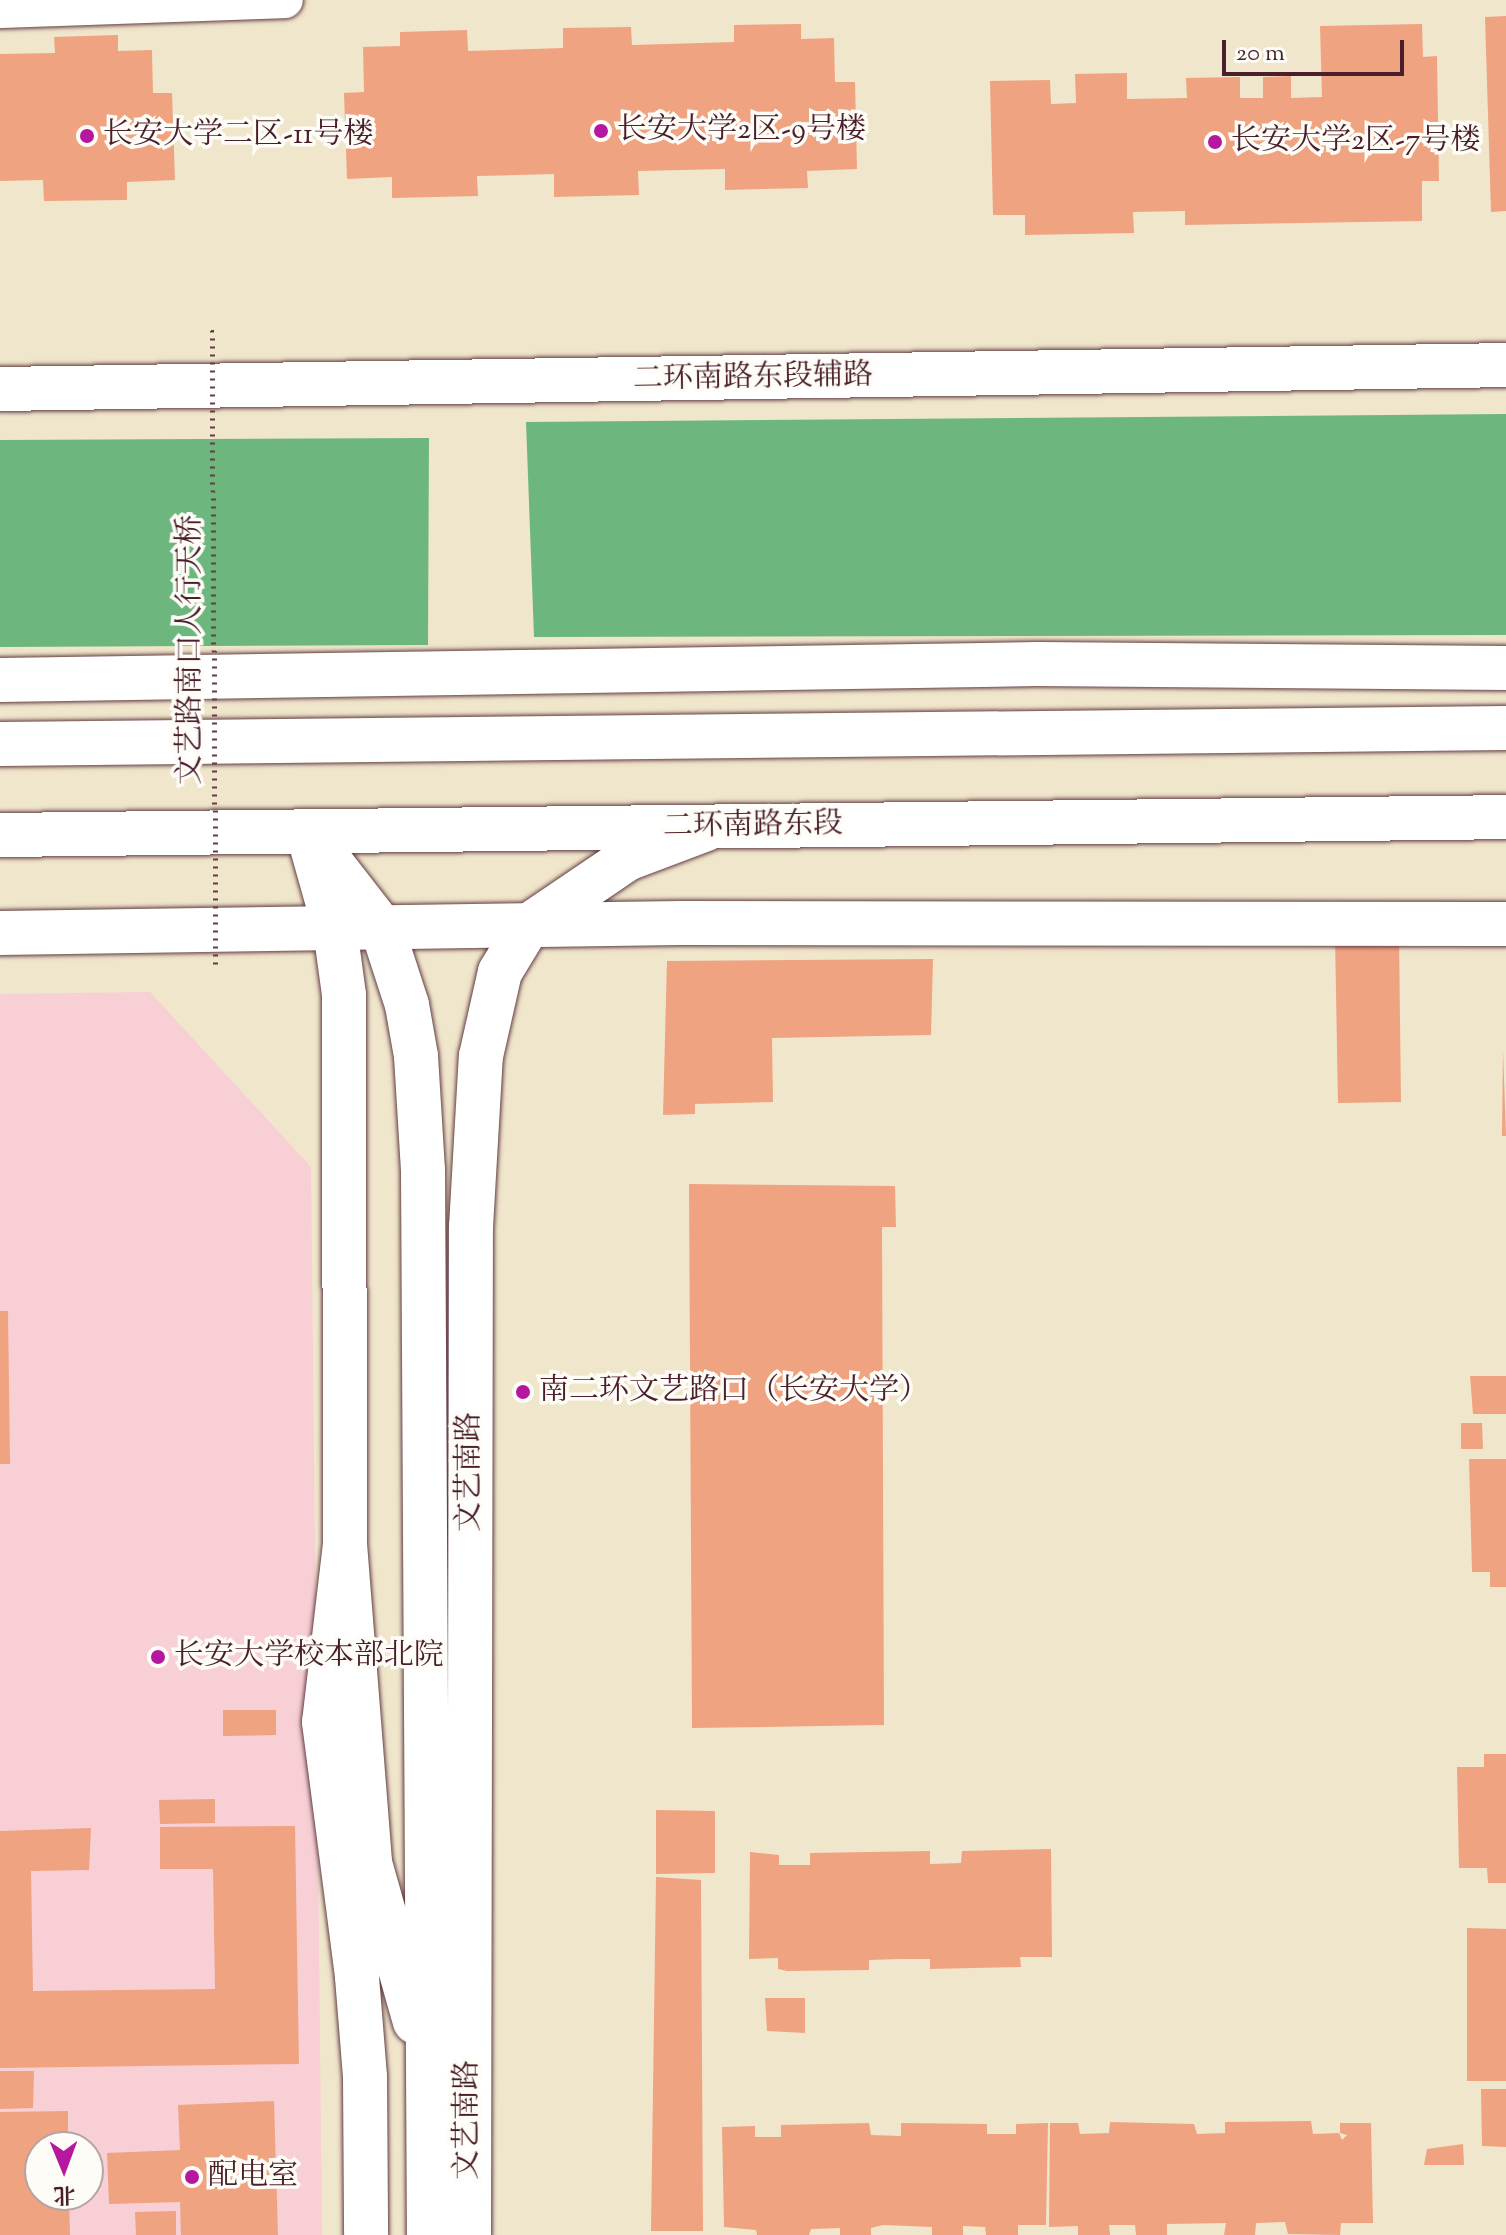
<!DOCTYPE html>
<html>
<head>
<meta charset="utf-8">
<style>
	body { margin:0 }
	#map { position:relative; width:1506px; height:2235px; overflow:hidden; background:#f0e6cb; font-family:"Sorts Mill Goudy","Noto Serif SC",serif }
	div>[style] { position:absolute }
	.built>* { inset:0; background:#f7cfd5 }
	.forest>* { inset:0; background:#6db77e }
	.building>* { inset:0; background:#f0a381 }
	.roads { filter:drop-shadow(0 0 2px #633d43) drop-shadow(0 0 2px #633d43) }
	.lane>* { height:36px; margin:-18px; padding:0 18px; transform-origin:18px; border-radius:18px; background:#fff }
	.street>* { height:44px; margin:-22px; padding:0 22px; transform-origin:22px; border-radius:22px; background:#fff }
	.secondary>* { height:44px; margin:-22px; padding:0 22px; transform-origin:22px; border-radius:22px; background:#fff }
	.highway>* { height:44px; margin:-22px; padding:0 22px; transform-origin:22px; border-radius:22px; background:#fff }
	.path-bridge>* { height:5px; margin-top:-2.5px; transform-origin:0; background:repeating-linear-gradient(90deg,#633d43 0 2px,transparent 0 8px) }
	.dots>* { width:22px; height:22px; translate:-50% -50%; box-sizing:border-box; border:4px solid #fdfcf7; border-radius:50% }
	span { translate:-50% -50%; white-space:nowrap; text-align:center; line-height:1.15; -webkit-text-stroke:7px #fdfcf7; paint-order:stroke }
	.poi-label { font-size:30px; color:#4a1f2b }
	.left { translate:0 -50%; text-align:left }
	.street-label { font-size:30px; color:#4a1f2b }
	.north { position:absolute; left:24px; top:2131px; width:80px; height:80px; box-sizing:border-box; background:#fdfcf7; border:2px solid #b5a4a5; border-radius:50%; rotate:179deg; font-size:22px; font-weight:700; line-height:32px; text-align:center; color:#4a1f2b }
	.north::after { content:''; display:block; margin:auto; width:28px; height:36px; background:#b5179e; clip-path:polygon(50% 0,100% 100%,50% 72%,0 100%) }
	.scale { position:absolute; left:1222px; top:40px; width:182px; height:36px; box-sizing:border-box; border:4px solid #4a1f2b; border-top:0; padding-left:10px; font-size:24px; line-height:28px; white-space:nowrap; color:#4a1f2b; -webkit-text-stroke:6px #fdfcf7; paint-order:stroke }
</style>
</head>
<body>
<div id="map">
	<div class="built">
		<i style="clip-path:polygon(evenodd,150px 992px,311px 1167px,322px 2235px,0 2235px,0 994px,150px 992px,40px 2147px,88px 2147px,88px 2195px,40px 2195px,40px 2147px)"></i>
	</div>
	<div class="forest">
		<i style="clip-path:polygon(1506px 414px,1506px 635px,534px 637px,526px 422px)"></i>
		<i style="clip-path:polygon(429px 438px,428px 645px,0 647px,0 440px)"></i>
	</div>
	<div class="building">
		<i style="clip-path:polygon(1506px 16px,1506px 211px,1491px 212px,1485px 17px)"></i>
		<i style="clip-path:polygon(801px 24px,801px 39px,834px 38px,835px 82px,855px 82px,857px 169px,807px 171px,808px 188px,725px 190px,725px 169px,638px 171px,639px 195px,554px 197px,554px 174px,477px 176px,478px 196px,392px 198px,392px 177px,347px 179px,344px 93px,364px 92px,363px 47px,400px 46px,400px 32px,467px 30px,468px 51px,563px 48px,563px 28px,631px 27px,632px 45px,734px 42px,734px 25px)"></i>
		<i style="clip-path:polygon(1422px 24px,1423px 57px,1437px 56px,1439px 181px,1422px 181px,1422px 221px,1185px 225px,1185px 211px,1133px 212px,1134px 233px,1025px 235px,1025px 215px,993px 215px,990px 81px,1050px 80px,1051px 104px,1076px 103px,1075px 74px,1127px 73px,1127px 99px,1187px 98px,1186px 78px,1240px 77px,1240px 98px,1263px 98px,1263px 77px,1291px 76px,1291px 98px,1322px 97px,1320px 26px)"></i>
		<i style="clip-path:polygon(118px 35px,118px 51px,152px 50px,153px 93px,172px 93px,175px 180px,127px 182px,127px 200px,44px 201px,43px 180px,0 181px,0 54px,55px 53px,54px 37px)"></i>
		<i style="clip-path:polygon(1399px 935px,1401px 1102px,1338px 1103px,1335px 936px)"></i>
		<i style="clip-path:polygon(933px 959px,931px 1035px,772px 1038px,773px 1102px,695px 1104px,695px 1114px,663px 1115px,667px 961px)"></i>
		<i style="clip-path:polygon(1503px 1050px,1506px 1136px,1502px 1136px)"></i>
		<i style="clip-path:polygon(689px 1184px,895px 1186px,896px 1227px,882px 1227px,884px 1725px,692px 1728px)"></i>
		<i style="clip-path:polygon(0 1311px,8px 1311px,10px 1464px,0 1464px)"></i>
		<i style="clip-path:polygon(1470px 1376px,1506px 1376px,1506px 1414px,1473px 1414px)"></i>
		<i style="clip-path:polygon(1461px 1423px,1482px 1423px,1483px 1449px,1461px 1449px)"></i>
		<i style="clip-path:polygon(1469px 1459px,1506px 1459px,1506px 1587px,1490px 1587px,1490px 1572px,1472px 1572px)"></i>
		<i style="clip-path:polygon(223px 1710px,276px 1710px,276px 1735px,223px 1736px)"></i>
		<i style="clip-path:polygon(1484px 1754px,1506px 1754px,1506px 1883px,1488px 1883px,1487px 1868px,1459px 1868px,1457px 1767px,1484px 1767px)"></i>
		<i style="clip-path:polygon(215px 1799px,215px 1823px,160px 1824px,159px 1800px)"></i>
		<i style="clip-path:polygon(656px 1810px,715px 1811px,715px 1873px,656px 1874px)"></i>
		<i style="clip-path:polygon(295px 1826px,299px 2064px,0 2068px,0 1831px,91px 1828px,89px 1870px,31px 1871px,33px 1991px,215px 1989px,213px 1869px,160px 1869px,160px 1827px)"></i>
		<i style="clip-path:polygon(1051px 1849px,1052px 1957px,1020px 1957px,1021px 1967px,930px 1969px,930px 1959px,899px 1959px,869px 1960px,869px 1970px,787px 1971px,778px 1969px,778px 1958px,749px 1959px,750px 1852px,779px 1855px,779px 1865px,810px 1865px,810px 1853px,930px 1851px,930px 1864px,961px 1863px,962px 1851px)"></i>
		<i style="clip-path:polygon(656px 1877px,701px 1880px,703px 2231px,651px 2231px)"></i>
		<i style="clip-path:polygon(1467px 1928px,1506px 1929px,1506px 2081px,1467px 2081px)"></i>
		<i style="clip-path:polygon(765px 1998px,805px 1998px,805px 2033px,767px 2031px)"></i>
		<i style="clip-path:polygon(0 2071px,34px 2071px,33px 2108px,0 2109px)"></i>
		<i style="clip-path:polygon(1481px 2089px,1506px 2089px,1506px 2147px,1482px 2146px)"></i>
		<i style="clip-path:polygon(274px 2101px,278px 2235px,181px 2235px,180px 2202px,109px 2204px,107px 2153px,180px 2150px,178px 2105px)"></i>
		<i style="clip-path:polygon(68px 2111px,68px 2147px,40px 2147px,40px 2195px,69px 2195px,70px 2235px,0 2235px,0 2112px)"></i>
		<i style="clip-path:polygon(1311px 2121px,1313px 2134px,1339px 2133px,1342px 2140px,1347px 2135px,1340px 2133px,1340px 2123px,1371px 2123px,1373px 2223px,1341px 2223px,1340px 2235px,1288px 2234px,1285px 2222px,1256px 2223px,1255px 2235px,1224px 2235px,1226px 2223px,1167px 2224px,1167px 2235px,1136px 2235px,1135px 2225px,1109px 2225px,1110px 2235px,1078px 2235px,1078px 2226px,1049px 2227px,1050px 2123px,1078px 2123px,1080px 2134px,1109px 2133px,1110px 2122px,1194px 2124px,1197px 2134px,1225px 2133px,1225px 2122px)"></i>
		<i style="clip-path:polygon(869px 2123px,871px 2135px,901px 2136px,901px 2123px,987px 2124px,987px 2134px,1016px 2134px,1016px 2124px,1048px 2123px,1046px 2225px,1018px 2225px,1018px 2235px,986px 2235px,985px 2227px,963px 2226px,963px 2235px,932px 2235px,932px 2227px,883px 2225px,871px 2228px,871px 2235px,840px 2235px,840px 2228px,811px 2229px,809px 2235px,757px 2235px,756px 2230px,724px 2227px,722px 2127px,755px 2126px,755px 2137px,781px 2137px,781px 2125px)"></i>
		<i style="clip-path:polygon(1463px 2144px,1464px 2165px,1424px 2165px,1427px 2149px)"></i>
		<i style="clip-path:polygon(176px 2211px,176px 2235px,136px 2235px,135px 2212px)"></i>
	</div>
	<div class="roads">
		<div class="lane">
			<i style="left:0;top:10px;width:285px;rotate:-2deg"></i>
		</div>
		<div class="street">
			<i style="left:308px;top:833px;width:100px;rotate:74.3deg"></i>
			<i style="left:335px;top:929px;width:67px;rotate:82.2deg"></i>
			<i style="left:344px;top:995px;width:549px;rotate:89.9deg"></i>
			<i style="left:345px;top:1544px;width:179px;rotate:96.7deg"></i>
			<i style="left:324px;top:1722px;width:257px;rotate:82.6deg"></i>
			<i style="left:357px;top:1977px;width:100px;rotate:85.4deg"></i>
			<i style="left:365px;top:2077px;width:158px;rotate:89.6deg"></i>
		</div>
		<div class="secondary">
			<i style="left:0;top:389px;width:1506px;rotate:-0.91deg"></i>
			<i style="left:308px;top:833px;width:120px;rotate:52.1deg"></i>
			<i style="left:382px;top:928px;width:81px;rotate:72deg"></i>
			<i style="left:407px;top:1005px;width:52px;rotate:80deg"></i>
			<i style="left:416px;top:1056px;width:114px;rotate:86.5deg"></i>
			<i style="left:423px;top:1170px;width:1065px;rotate:89.68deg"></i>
			<i style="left:0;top:933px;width:681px;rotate:-0.84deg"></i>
			<i style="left:681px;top:923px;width:825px;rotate:0.07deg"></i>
			<i style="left:345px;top:1544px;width:320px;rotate:85.5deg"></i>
			<i style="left:370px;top:1863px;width:165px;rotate:74.2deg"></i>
			<i style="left:469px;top:2235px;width:1008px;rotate:-89.89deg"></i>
			<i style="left:471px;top:1227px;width:171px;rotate:-86.7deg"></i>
			<i style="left:481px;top:1056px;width:86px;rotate:-77.3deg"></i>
			<i style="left:500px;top:972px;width:54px;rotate:-58.7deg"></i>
			<i style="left:528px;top:926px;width:120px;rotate:-34.1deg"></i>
			<i style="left:627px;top:859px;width:85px;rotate:-20.8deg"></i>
		</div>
		<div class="highway">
			<i style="left:0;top:680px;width:1037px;rotate:-0.88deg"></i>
			<i style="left:1037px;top:664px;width:469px;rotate:0.5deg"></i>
			<i style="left:0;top:744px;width:1506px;rotate:-0.61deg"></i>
			<i style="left:0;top:835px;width:1506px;rotate:-0.68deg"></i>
		</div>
	</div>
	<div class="path-bridge">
		<i style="left:212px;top:330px;width:640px;rotate:89.64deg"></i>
	</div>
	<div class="dots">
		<i style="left:601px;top:131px;background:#b5179e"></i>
		<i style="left:87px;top:136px;background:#b5179e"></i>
		<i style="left:1215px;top:142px;background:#b5179e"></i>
		<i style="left:523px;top:1392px;background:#b5179e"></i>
		<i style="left:158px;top:1657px;background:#b5179e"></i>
		<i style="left:192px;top:2177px;background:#b5179e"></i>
	</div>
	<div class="poi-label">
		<span class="left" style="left:617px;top:131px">长安大学2区-9号楼</span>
		<span class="left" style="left:103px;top:136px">长安大学二区-11号楼</span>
		<span class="left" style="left:1231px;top:142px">长安大学2区-7号楼</span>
		<span class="left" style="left:539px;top:1392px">南二环文艺路口（长安大学）</span>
		<span class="left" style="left:174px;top:1657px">长安大学校本部北院</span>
		<span class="left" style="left:208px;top:2177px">配电室</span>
	</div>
	<div class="street-label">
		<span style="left:753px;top:379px;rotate:-1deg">二环南路东段辅路</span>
		<span style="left:192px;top:650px;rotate:-90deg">文艺路南口人行天桥</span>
		<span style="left:753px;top:827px;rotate:-1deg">二环南路东段</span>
		<span style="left:471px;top:1472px;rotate:-90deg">文艺南路</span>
		<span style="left:469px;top:2120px;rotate:-90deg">文艺南路</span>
	</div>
	<div class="north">北</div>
	<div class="scale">20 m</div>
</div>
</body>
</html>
